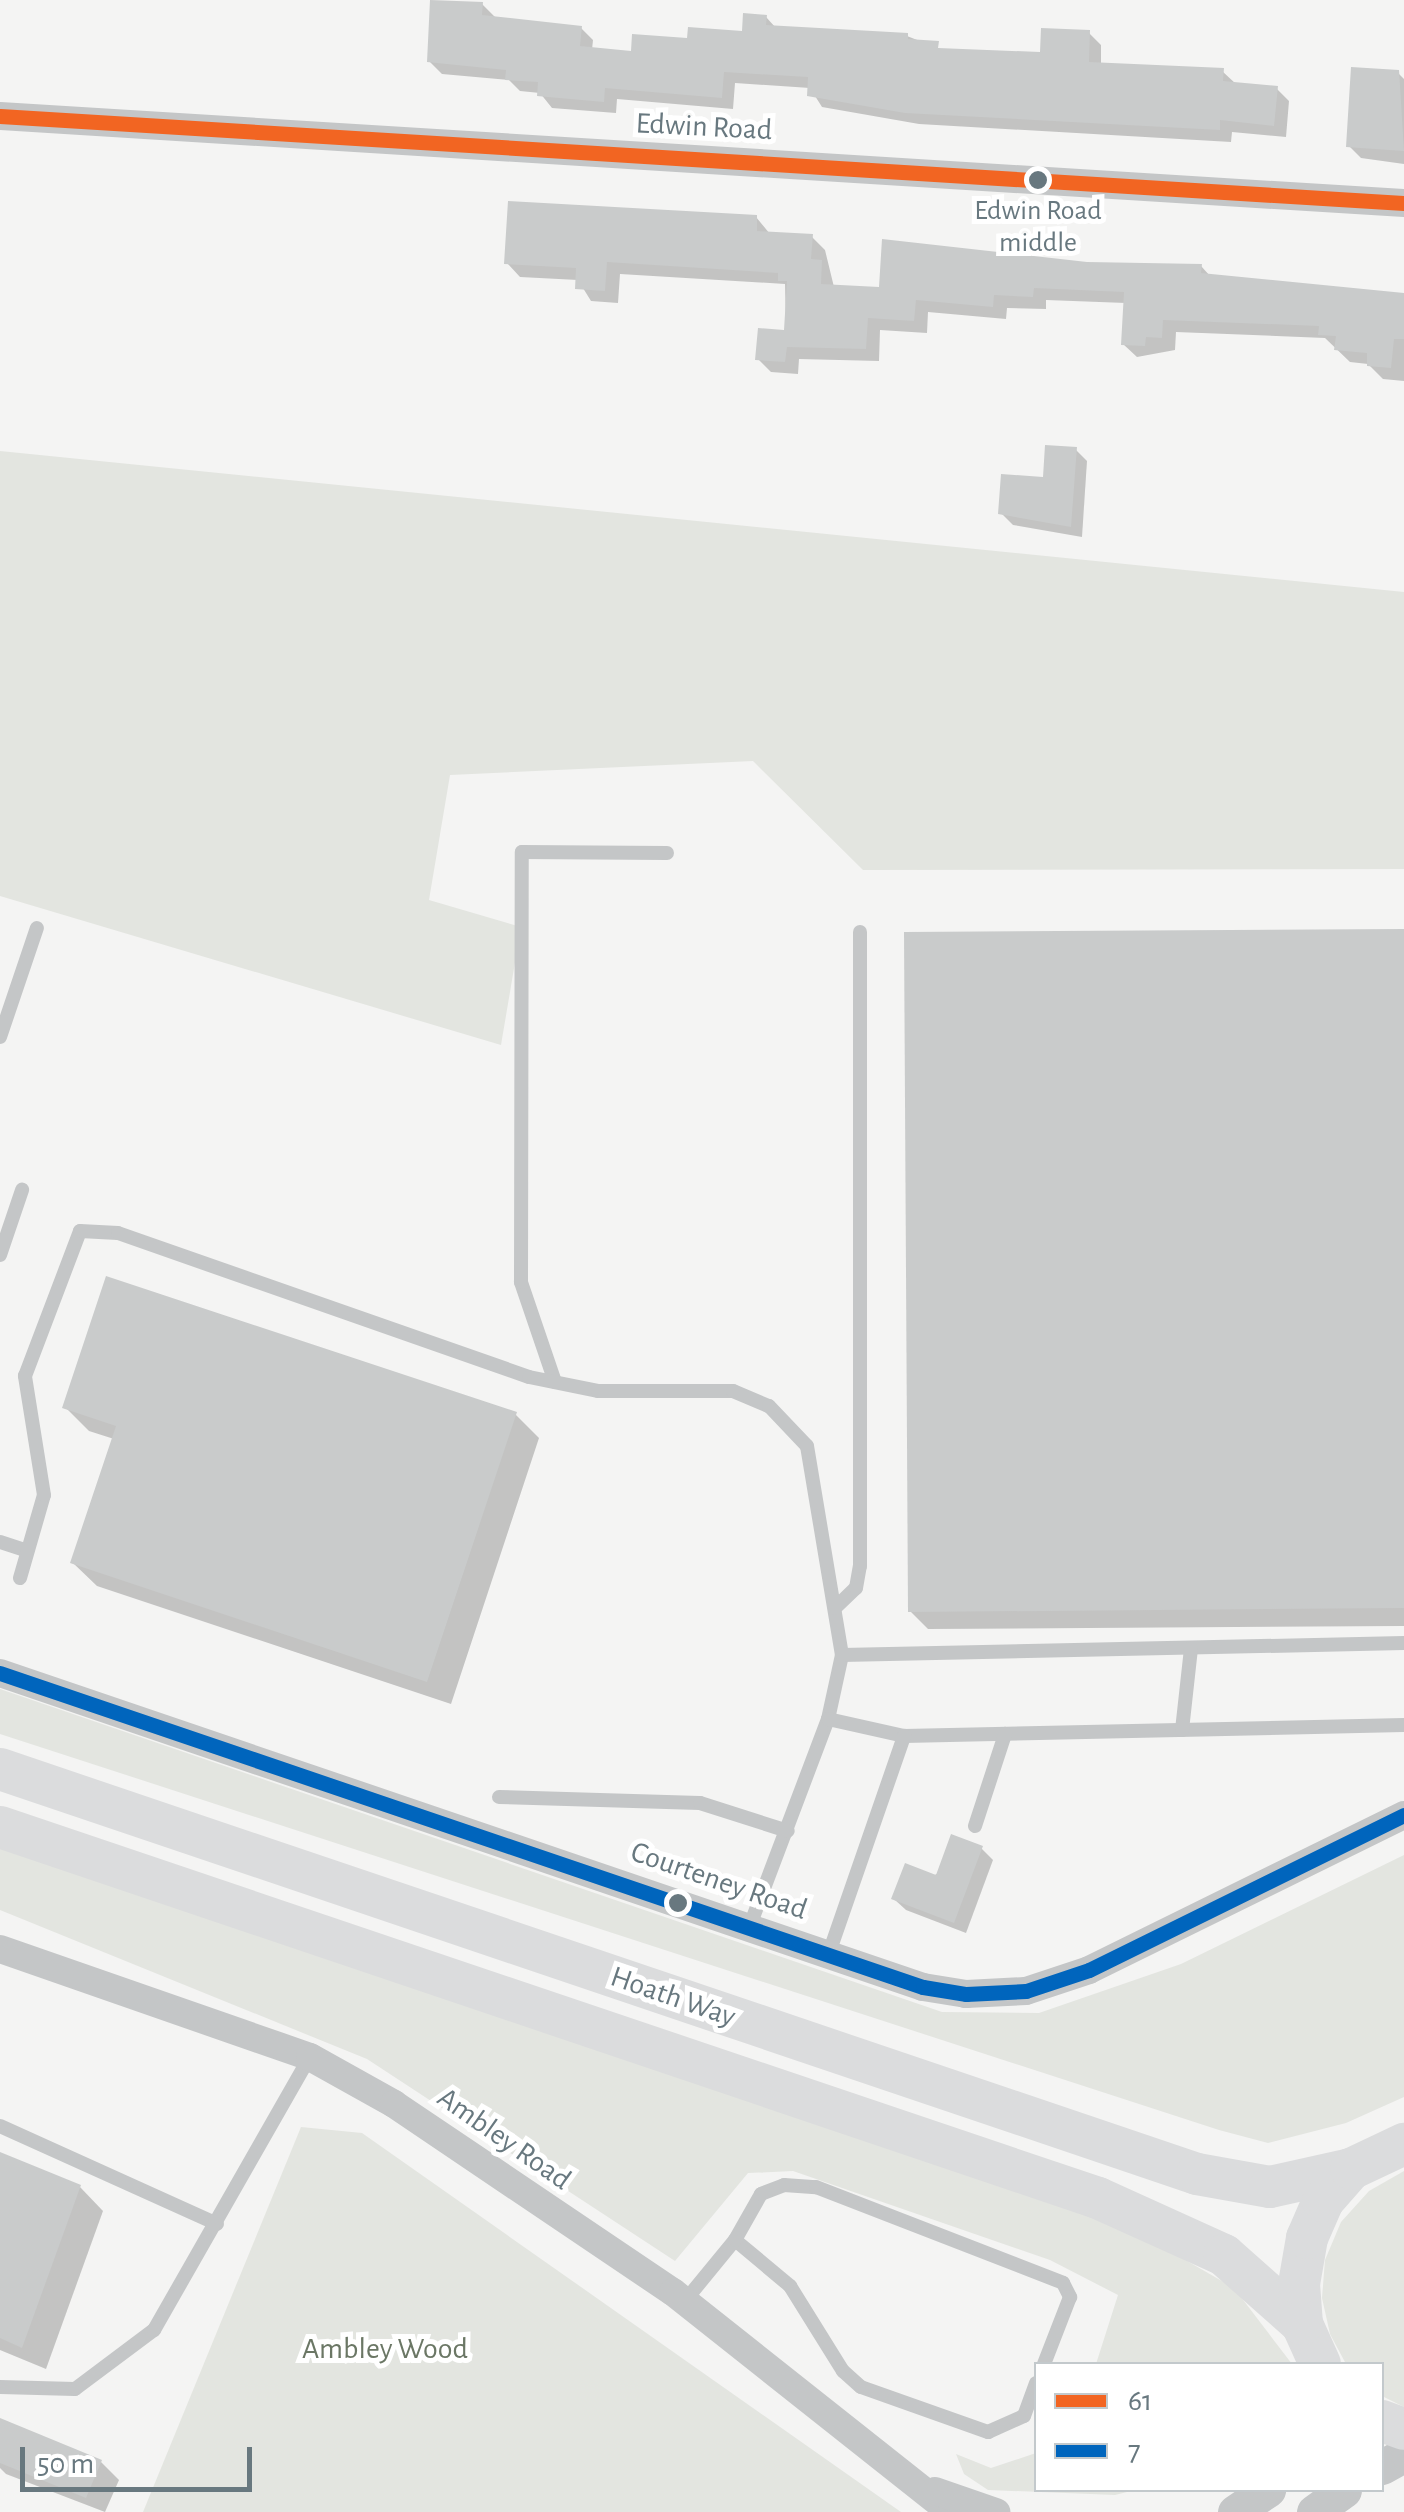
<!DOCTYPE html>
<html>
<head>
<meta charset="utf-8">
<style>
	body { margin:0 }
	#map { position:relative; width:1404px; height:2512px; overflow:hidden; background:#f4f4f3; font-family:"Alegreya Sans",sans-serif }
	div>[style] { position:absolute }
	.green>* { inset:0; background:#e3e5e0 }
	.shadow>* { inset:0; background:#0003 }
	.building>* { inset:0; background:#c9cbcb }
	.service>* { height:14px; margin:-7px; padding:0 7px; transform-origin:7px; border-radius:7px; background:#c4c6c7 }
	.minor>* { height:28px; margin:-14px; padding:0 14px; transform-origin:14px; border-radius:14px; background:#c4c6c7 }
	.tertiary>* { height:35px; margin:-17.5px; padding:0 17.5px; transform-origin:17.5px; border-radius:17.5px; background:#c4c6c7 }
	.primary>* { height:42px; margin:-21px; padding:0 21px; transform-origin:21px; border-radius:21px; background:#dbdcdd }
	.bus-1>* { height:15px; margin:-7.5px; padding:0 7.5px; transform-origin:7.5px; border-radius:7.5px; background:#f26522 }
	.bus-2>* { height:15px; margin:-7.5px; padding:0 7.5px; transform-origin:7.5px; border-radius:7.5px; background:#0065bd }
	.dots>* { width:28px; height:28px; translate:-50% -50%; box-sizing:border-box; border:5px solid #fff; border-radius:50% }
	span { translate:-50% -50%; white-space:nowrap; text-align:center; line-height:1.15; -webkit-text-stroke:10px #fff; paint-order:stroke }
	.bus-label { font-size:28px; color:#68787f }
	.street-label { font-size:30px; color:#68787f }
	.park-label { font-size:30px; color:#6b7765 }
	.legend { position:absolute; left:1034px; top:2362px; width:350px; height:130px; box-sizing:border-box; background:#fff; border:2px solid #c3c9cc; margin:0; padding:12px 18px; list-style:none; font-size:30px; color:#68787f }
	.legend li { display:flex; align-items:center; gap:20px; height:50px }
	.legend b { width:50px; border:2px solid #c3c9cc }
	.scale { position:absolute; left:20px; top:2447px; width:232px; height:45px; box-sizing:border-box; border:5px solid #68787f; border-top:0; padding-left:12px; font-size:30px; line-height:35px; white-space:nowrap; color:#68787f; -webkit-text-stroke:8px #fff; paint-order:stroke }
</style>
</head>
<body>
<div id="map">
	<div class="green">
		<i style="clip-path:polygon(0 451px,1404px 592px,1404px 869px,863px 870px,753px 761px,450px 775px,429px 900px,521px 927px,501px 1045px,0 896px)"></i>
		<i style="clip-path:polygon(0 1689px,942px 2012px,1039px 2013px,1181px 1964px,1404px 1855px,1404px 2097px,1346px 2123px,1268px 2143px,1219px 2130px,0 1734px)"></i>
		<i style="clip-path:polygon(0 1847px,1135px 2231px,1234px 2288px,1292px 2364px,1096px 2364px,1118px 2295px,1050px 2260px,793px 2171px,748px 2173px,675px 2261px,367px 2059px,0 1910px)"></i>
		<i style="clip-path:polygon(301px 2127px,362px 2133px,901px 2512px,143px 2512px)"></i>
		<i style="clip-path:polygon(1404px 2171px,1404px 2407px,1382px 2396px,1382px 2364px,1346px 2364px,1330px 2334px,1322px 2298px,1325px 2260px,1341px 2222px,1369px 2191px)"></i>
		<i style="clip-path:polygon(1036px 2453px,1036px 2490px,1135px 2490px,1115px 2495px,988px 2490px,964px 2474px,956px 2454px,991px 2468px)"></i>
	</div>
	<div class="shadow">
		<i style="clip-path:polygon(482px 4px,495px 17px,581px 28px,593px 40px,592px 50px,633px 53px,744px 34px,766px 17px,776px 28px,907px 36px,945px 51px,1042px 54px,1089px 33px,1101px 45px,1101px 65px,1222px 71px,1236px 84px,1276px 88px,1289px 101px,1286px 137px,1232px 132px,1231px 142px,919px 124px,822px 107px,810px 88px,735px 83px,733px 109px,617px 99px,616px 113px,552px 108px,540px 93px,520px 91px,509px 80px,442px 74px,430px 62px)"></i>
		<i style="clip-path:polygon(1398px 73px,1404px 79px,1404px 164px,1361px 158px,1349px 146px)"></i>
		<i style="clip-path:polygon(756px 217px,770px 234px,812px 237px,825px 250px,834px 287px,881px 289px,1087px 265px,1201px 266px,1211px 277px,1404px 295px,1404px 381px,1383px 379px,1368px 364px,1350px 362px,1325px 338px,1176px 332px,1175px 350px,1137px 357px,1123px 344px,1126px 303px,1046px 300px,1046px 309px,1007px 308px,1006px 319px,928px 312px,927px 333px,880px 330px,879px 361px,799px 359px,798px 374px,771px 372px,758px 359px,786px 333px,785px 284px,620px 274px,618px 303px,591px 301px,578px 280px,520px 277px,507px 263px)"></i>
		<i style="clip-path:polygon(1076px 450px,1087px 461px,1082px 537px,1013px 525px,1001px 513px)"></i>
		<i style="clip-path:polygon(1404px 932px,1404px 1626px,928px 1629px,910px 1611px)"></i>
		<i style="clip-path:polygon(65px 1407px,516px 1415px,539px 1438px,451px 1704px,97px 1586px,73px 1563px,114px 1439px,89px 1431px)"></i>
		<i style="clip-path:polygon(981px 1848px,993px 1860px,966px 1933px,906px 1910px,894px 1899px)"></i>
		<i style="clip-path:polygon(0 2154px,80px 2187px,103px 2211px,46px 2369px,0 2350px)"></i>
		<i style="clip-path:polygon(0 2427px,101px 2462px,119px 2480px,105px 2512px,6px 2474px,0 2468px)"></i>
	</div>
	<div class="building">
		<i style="clip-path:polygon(430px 0,483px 2px,482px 15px,582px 26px,580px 46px,631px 51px,632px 34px,687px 38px,688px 27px,742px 31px,743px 13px,767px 15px,766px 25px,908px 33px,908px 39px,939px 41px,938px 48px,1040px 52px,1041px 28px,1090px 30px,1089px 62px,1224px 68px,1223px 81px,1278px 86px,1274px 126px,1220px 120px,1220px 130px,905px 113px,807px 96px,808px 77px,724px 72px,722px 98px,605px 88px,604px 102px,537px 96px,538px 82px,505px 80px,506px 70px,427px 62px)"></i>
		<i style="clip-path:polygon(1351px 67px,1399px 70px,1404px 151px,1346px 147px)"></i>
		<i style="clip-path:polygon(508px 201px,757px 215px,757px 231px,813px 234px,811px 259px,822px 260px,821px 284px,879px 287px,882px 239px,1087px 262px,1202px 264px,1201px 273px,1404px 293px,1404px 339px,1394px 339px,1391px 368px,1367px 366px,1367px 353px,1334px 350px,1336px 336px,1318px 335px,1319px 326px,1163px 320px,1162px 338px,1146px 337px,1145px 346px,1121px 345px,1124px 292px,1034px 288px,1033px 297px,994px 295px,993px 307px,916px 300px,914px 321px,868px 318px,866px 349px,787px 347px,785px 362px,755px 360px,758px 328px,784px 330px,787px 281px,778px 281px,778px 273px,607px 262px,605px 291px,575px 289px,576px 268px,504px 264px)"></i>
		<i style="clip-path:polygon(1045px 445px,1077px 447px,1071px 527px,998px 514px,1001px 474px,1043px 477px)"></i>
		<i style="clip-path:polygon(1404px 929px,1404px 1608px,908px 1612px,904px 932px)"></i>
		<i style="clip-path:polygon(106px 1276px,517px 1412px,427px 1682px,70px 1563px,116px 1426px,62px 1408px)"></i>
		<i style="clip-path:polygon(951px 1834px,983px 1846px,954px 1923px,891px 1899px,905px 1863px,936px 1875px)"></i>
		<i style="clip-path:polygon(0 2152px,81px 2185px,22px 2348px,0 2338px)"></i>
		<i style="clip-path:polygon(0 2418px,102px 2460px,86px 2498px,0 2463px)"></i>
	</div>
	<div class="service">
		<i style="left:0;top:1037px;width:115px;rotate:-71.3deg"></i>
		<i style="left:0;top:1255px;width:69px;rotate:-71.3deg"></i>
		<i style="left:555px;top:1382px;width:106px;rotate:-108.8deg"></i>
		<i style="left:521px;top:1282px;width:430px;rotate:-89.9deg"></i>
		<i style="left:522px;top:852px;width:145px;rotate:0.4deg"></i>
		<i style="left:0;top:1542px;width:28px;rotate:18deg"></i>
		<i style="left:20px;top:1578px;width:86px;rotate:-73.9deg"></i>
		<i style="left:44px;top:1495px;width:121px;rotate:-99.1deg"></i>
		<i style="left:25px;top:1376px;width:155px;rotate:-69.2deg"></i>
		<i style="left:80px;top:1231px;width:38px;rotate:3deg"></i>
		<i style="left:118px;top:1233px;width:435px;rotate:19.3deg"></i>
		<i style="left:529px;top:1377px;width:70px;rotate:11.5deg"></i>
		<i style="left:598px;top:1391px;width:135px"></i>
		<i style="left:733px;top:1391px;width:39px;rotate:23deg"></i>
		<i style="left:769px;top:1406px;width:55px;rotate:46.5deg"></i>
		<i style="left:807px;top:1446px;width:212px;rotate:80.5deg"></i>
		<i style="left:842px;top:1655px;width:66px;rotate:102.3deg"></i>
		<i style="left:828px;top:1719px;width:220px;rotate:110.7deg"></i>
		<i style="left:835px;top:1608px;width:29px;rotate:-44deg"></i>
		<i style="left:856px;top:1588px;width:22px;rotate:-80deg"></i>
		<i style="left:860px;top:1566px;width:634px;rotate:-90deg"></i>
		<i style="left:842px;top:1655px;width:562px;rotate:-1.22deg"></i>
		<i style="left:828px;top:1719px;width:78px;rotate:12.6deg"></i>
		<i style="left:904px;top:1736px;width:500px;rotate:-1.26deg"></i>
		<i style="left:1182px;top:1730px;width:82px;rotate:-83.7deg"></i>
		<i style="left:499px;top:1797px;width:201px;rotate:1.7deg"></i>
		<i style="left:700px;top:1803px;width:92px;rotate:17.7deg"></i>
		<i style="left:975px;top:1826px;width:97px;rotate:-71.9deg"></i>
		<i style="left:829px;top:1953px;width:230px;rotate:-70.9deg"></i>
		<i style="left:0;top:2126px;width:238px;rotate:24.3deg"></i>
		<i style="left:735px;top:2240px;width:72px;rotate:39.9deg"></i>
		<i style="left:790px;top:2286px;width:100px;rotate:58.1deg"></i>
		<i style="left:843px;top:2371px;width:24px;rotate:42deg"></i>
		<i style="left:861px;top:2387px;width:135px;rotate:19.5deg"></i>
		<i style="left:988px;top:2432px;width:39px;rotate:-24deg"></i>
		<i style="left:1024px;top:2416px;width:35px;rotate:-70deg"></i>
		<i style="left:684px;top:2302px;width:80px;rotate:-50.6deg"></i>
		<i style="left:735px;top:2240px;width:53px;rotate:-60.5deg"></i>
		<i style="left:761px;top:2194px;width:25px;rotate:-21deg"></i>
		<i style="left:784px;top:2185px;width:32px;rotate:4deg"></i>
		<i style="left:816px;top:2187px;width:265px;rotate:21.2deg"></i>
		<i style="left:1063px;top:2283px;width:16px;rotate:63deg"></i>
		<i style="left:1070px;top:2297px;width:72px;rotate:111.2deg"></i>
		<i style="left:0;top:2387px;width:75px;rotate:1.5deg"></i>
		<i style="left:75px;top:2389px;width:99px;rotate:-36.8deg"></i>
		<i style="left:154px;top:2330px;width:314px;rotate:-60.3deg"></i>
	</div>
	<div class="minor">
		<i style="left:0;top:116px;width:1407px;rotate:3.55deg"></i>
		<i style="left:0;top:1673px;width:975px;rotate:18.79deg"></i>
		<i style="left:923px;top:1987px;width:44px;rotate:9.2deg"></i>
		<i style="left:966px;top:1994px;width:60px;rotate:-2.9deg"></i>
		<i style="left:1026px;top:1991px;width:66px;rotate:-18.4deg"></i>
		<i style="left:1089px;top:1970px;width:351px;rotate:-26.2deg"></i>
		<i style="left:0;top:1949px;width:328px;rotate:19.2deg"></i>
		<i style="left:310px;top:2057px;width:96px;rotate:29.2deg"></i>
		<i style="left:394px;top:2104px;width:336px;rotate:34deg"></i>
		<i style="left:673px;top:2292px;width:355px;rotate:38.4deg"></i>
		<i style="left:935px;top:2491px;width:65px;rotate:19deg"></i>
	</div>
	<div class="tertiary">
		<i style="left:1382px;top:2467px;width:25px;rotate:-29deg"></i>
		<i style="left:1235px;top:2512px;width:40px;rotate:-34deg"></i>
		<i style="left:1314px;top:2512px;width:37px;rotate:-36deg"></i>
	</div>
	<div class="primary">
		<i style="left:0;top:1769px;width:1264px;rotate:18.69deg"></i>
		<i style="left:1197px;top:2174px;width:74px;rotate:10.1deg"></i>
		<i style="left:1270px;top:2187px;width:83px;rotate:-12.5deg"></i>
		<i style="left:0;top:1827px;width:1159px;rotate:18.67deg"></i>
		<i style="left:1098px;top:2198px;width:138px;rotate:24.3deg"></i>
		<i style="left:1224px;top:2255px;width:104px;rotate:41.5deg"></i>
		<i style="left:1320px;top:2364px;width:44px;rotate:-114.2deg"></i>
		<i style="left:1302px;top:2324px;width:40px;rotate:-94.3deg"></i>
		<i style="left:1299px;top:2284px;width:47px;rotate:-80.1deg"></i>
		<i style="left:1307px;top:2238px;width:40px;rotate:-66.6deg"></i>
		<i style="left:1323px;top:2201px;width:43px;rotate:-48.8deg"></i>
		<i style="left:1351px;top:2169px;width:59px;rotate:-25.3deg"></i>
		<i style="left:1382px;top:2421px;width:23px;rotate:20deg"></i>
	</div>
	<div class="bus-1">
		<i style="left:0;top:116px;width:1407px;rotate:3.55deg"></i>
	</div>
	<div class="bus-2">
		<i style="left:0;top:1673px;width:975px;rotate:18.79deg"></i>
		<i style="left:923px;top:1987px;width:44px;rotate:9.2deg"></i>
		<i style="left:966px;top:1994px;width:60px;rotate:-2.9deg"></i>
		<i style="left:1026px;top:1991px;width:66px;rotate:-18.4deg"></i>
		<i style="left:1089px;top:1970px;width:351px;rotate:-26.2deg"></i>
	</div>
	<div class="dots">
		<i style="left:1038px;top:180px;background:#68787f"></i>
		<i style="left:678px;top:1903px;background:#68787f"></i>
	</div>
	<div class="bus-label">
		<span style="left:1038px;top:227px">Edwin Road<br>middle</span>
	</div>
	<div class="street-label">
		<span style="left:704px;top:127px;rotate:3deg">Edwin Road</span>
		<span style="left:719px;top:1881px;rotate:19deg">Courteney Road</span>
		<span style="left:673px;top:1997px;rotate:19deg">Hoath Way</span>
		<span style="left:504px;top:2139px;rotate:35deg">Ambley Road</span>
	</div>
	<div class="park-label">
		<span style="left:385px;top:2349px">Ambley Wood</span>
	</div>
	<ul class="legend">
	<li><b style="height:12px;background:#f26522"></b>61</li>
	<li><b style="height:12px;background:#0065bd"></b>7</li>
	</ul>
	<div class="scale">50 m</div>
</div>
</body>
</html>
